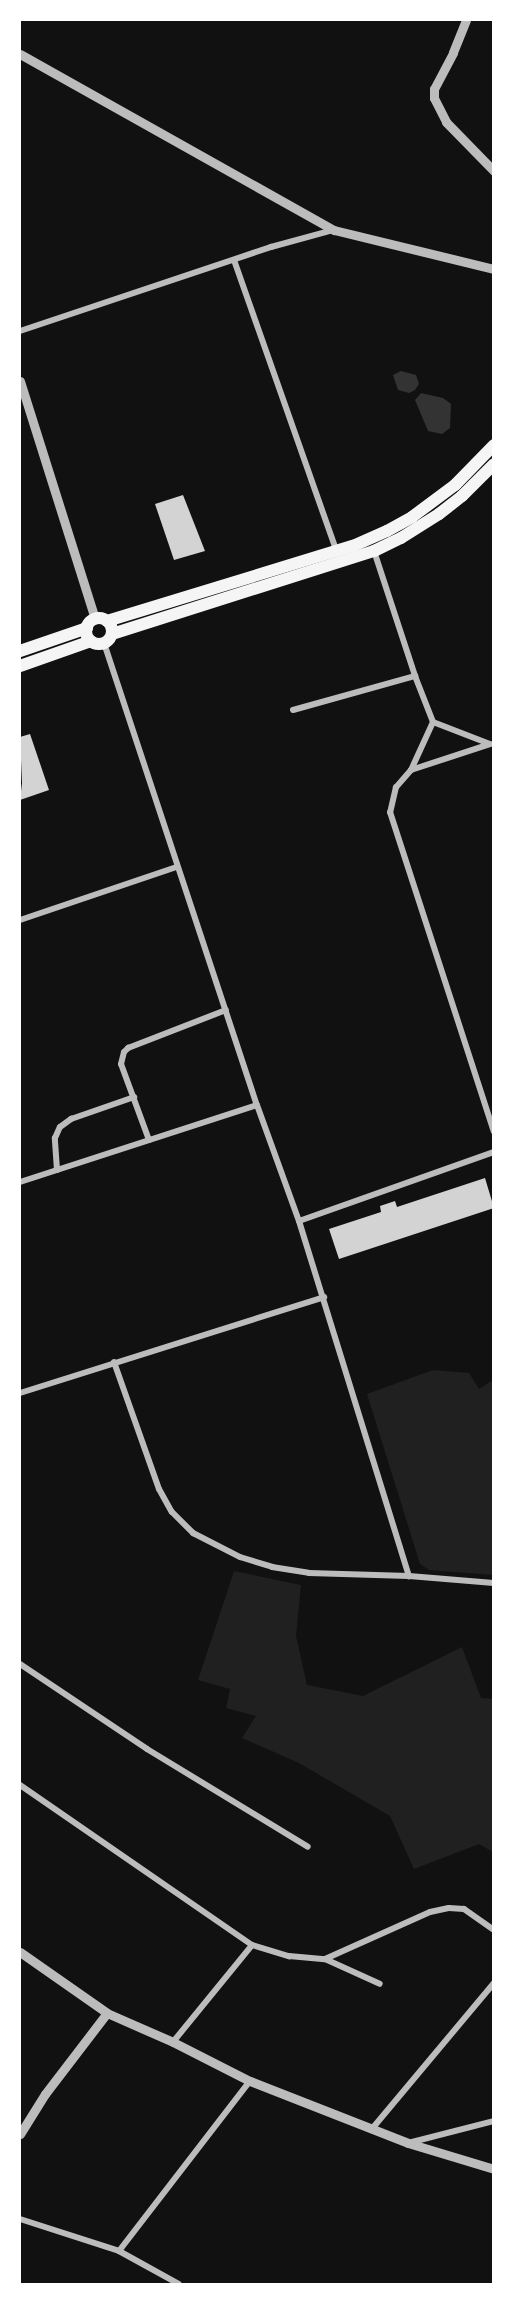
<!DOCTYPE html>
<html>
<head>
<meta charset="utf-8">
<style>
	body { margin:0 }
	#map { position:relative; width:513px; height:2304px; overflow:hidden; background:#111; font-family:"Work Sans",sans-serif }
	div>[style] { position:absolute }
	.green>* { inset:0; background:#202020 }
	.water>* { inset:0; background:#333 }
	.building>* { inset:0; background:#d3d3d3 }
	.minor>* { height:6px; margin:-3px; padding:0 3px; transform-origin:3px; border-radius:3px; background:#bcbcbc }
	.tertiary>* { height:9px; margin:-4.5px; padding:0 4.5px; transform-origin:4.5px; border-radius:4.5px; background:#bcbcbc }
	.primary>* { height:12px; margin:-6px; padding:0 6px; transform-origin:6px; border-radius:6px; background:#f5f5f5 }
	.primary>.ring { margin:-6px; padding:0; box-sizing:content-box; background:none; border:12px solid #f5f5f5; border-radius:50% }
	span { translate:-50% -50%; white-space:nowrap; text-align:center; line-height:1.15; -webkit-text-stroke:6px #fff; paint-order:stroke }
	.frame { position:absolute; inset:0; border:21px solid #fff; pointer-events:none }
</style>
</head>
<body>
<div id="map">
	<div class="green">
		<i style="clip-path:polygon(433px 1370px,469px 1373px,479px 1389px,493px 1380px,493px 1575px,429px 1570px,420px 1564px,367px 1394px)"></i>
		<i style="clip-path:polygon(234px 1571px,301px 1585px,296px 1636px,307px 1685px,363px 1696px,462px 1647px,481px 1698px,493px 1699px,493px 1852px,479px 1844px,414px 1869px,390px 1816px,299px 1763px,242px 1738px,256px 1716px,226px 1708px,230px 1689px,198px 1680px)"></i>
	</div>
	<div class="water">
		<i style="clip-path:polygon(401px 371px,416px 375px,419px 384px,415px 390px,409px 393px,398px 390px,393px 375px)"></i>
		<i style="clip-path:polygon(421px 393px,443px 398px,451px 404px,450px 428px,442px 434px,428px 431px,415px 400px)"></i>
	</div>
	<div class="building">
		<i style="clip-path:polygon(183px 495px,205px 551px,174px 560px,155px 504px)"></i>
		<i style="clip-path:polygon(30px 734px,49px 790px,20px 800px,22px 783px,20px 737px)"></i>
		<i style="clip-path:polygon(485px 1178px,494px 1208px,339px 1259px,329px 1229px,381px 1212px,380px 1206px,395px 1201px,397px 1207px)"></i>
	</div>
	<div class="minor">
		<i style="left:234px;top:260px;width:307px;rotate:70.6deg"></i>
		<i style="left:20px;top:331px;width:265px;rotate:-18.5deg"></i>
		<i style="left:271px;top:247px;width:64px;rotate:-15.3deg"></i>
		<i style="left:374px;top:551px;width:132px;rotate:71.8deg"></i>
		<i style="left:415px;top:676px;width:49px;rotate:68.6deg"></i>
		<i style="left:433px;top:722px;width:61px;rotate:21.1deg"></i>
		<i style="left:104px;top:643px;width:487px;rotate:71.7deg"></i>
		<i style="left:257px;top:1105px;width:123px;rotate:70.1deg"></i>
		<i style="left:299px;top:1221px;width:372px;rotate:72.8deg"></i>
		<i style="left:293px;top:710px;width:127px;rotate:-15.6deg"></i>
		<i style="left:433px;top:722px;width:53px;rotate:114.6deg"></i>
		<i style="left:411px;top:770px;width:23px;rotate:131deg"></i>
		<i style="left:396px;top:787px;width:26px;rotate:103deg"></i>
		<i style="left:390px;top:812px;width:336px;rotate:72deg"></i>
		<i style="left:411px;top:770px;width:83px;rotate:-18.2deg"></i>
		<i style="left:20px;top:920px;width:166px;rotate:-18.7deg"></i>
		<i style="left:149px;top:1140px;width:81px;rotate:-110.2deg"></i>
		<i style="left:121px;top:1064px;width:12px;rotate:-76deg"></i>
		<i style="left:124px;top:1052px;width:6px;rotate:-45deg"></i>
		<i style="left:128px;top:1048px;width:105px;rotate:-21.2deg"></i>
		<i style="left:57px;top:1170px;width:32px;rotate:-94deg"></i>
		<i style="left:55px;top:1138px;width:12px;rotate:-66deg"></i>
		<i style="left:60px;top:1127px;width:14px;rotate:-36deg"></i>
		<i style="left:71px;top:1119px;width:67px;rotate:-19.2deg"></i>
		<i style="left:20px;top:1182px;width:249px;rotate:-18deg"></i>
		<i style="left:299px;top:1221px;width:207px;rotate:-19.5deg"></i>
		<i style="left:114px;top:1362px;width:135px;rotate:70.5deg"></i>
		<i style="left:159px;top:1489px;width:26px;rotate:61deg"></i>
		<i style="left:172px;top:1512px;width:30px;rotate:45deg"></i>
		<i style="left:193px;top:1533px;width:53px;rotate:27.1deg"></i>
		<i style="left:240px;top:1557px;width:34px;rotate:17deg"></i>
		<i style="left:272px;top:1567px;width:37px;rotate:9deg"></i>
		<i style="left:309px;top:1573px;width:100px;rotate:1.7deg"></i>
		<i style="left:409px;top:1576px;width:85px;rotate:4.7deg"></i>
		<i style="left:20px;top:1393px;width:319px;rotate:-17.5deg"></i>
		<i style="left:20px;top:1664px;width:153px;rotate:33.8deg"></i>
		<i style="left:147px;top:1749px;width:188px;rotate:31.3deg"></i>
		<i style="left:20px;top:1785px;width:282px;rotate:34.6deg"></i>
		<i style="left:252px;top:1945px;width:39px;rotate:17deg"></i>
		<i style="left:289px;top:1956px;width:36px;rotate:5deg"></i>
		<i style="left:325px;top:1959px;width:115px;rotate:-24.1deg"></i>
		<i style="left:430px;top:1912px;width:19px;rotate:-12deg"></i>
		<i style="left:449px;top:1908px;width:15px;rotate:4deg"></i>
		<i style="left:464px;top:1909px;width:37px;rotate:35deg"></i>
		<i style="left:325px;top:1959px;width:60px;rotate:24.4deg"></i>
		<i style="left:173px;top:2042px;width:125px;rotate:-50.8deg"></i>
		<i style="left:371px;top:2130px;width:192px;rotate:-50.1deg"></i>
		<i style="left:412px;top:2142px;width:85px;rotate:-14.4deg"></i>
		<i style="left:20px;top:2219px;width:104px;rotate:17.9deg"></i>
		<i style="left:119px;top:2251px;width:68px;rotate:28.8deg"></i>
		<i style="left:119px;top:2251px;width:215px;rotate:-52.4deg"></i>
	</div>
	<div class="tertiary">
		<i style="left:466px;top:20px;width:35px;rotate:112deg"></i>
		<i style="left:453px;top:53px;width:41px;rotate:117.8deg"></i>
		<i style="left:434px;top:89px;width:9px;rotate:90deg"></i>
		<i style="left:434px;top:98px;width:27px;rotate:63deg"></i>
		<i style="left:446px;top:122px;width:69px;rotate:45.6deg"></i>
		<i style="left:20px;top:54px;width:360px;rotate:29.3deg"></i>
		<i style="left:334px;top:230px;width:165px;rotate:13.7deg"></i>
		<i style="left:20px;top:381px;width:250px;rotate:72.5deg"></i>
		<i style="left:20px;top:1952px;width:106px;rotate:35deg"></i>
		<i style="left:107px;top:2013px;width:72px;rotate:23.7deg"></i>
		<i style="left:173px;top:2042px;width:86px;rotate:26.9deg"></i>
		<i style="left:250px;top:2081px;width:170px;rotate:21.4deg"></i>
		<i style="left:408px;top:2143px;width:90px;rotate:16.8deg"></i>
		<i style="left:20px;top:2134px;width:47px;rotate:-58deg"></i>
		<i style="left:45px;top:2094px;width:102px;rotate:-52.6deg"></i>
	</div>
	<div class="primary">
		<i class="ring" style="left:86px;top:618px;width:14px;height:14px"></i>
		<i style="left:107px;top:621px;width:257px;rotate:-17deg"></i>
		<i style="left:353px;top:546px;width:37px;rotate:-24deg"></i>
		<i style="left:387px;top:531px;width:29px;rotate:-29deg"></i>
		<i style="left:412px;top:517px;width:54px;rotate:-36.7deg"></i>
		<i style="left:455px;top:485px;width:56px;rotate:-45.7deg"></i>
		<i style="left:112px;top:634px;width:275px;rotate:-17.6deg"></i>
		<i style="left:374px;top:551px;width:30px;rotate:-26deg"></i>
		<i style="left:401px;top:538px;width:45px;rotate:-32.3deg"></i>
		<i style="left:439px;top:514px;width:29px;rotate:-38deg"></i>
		<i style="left:462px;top:496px;width:45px;rotate:-45deg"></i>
		<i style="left:20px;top:651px;width:71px;rotate:-18.9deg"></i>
		<i style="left:20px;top:666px;width:75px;rotate:-19.4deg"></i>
	</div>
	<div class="frame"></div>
</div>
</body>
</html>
